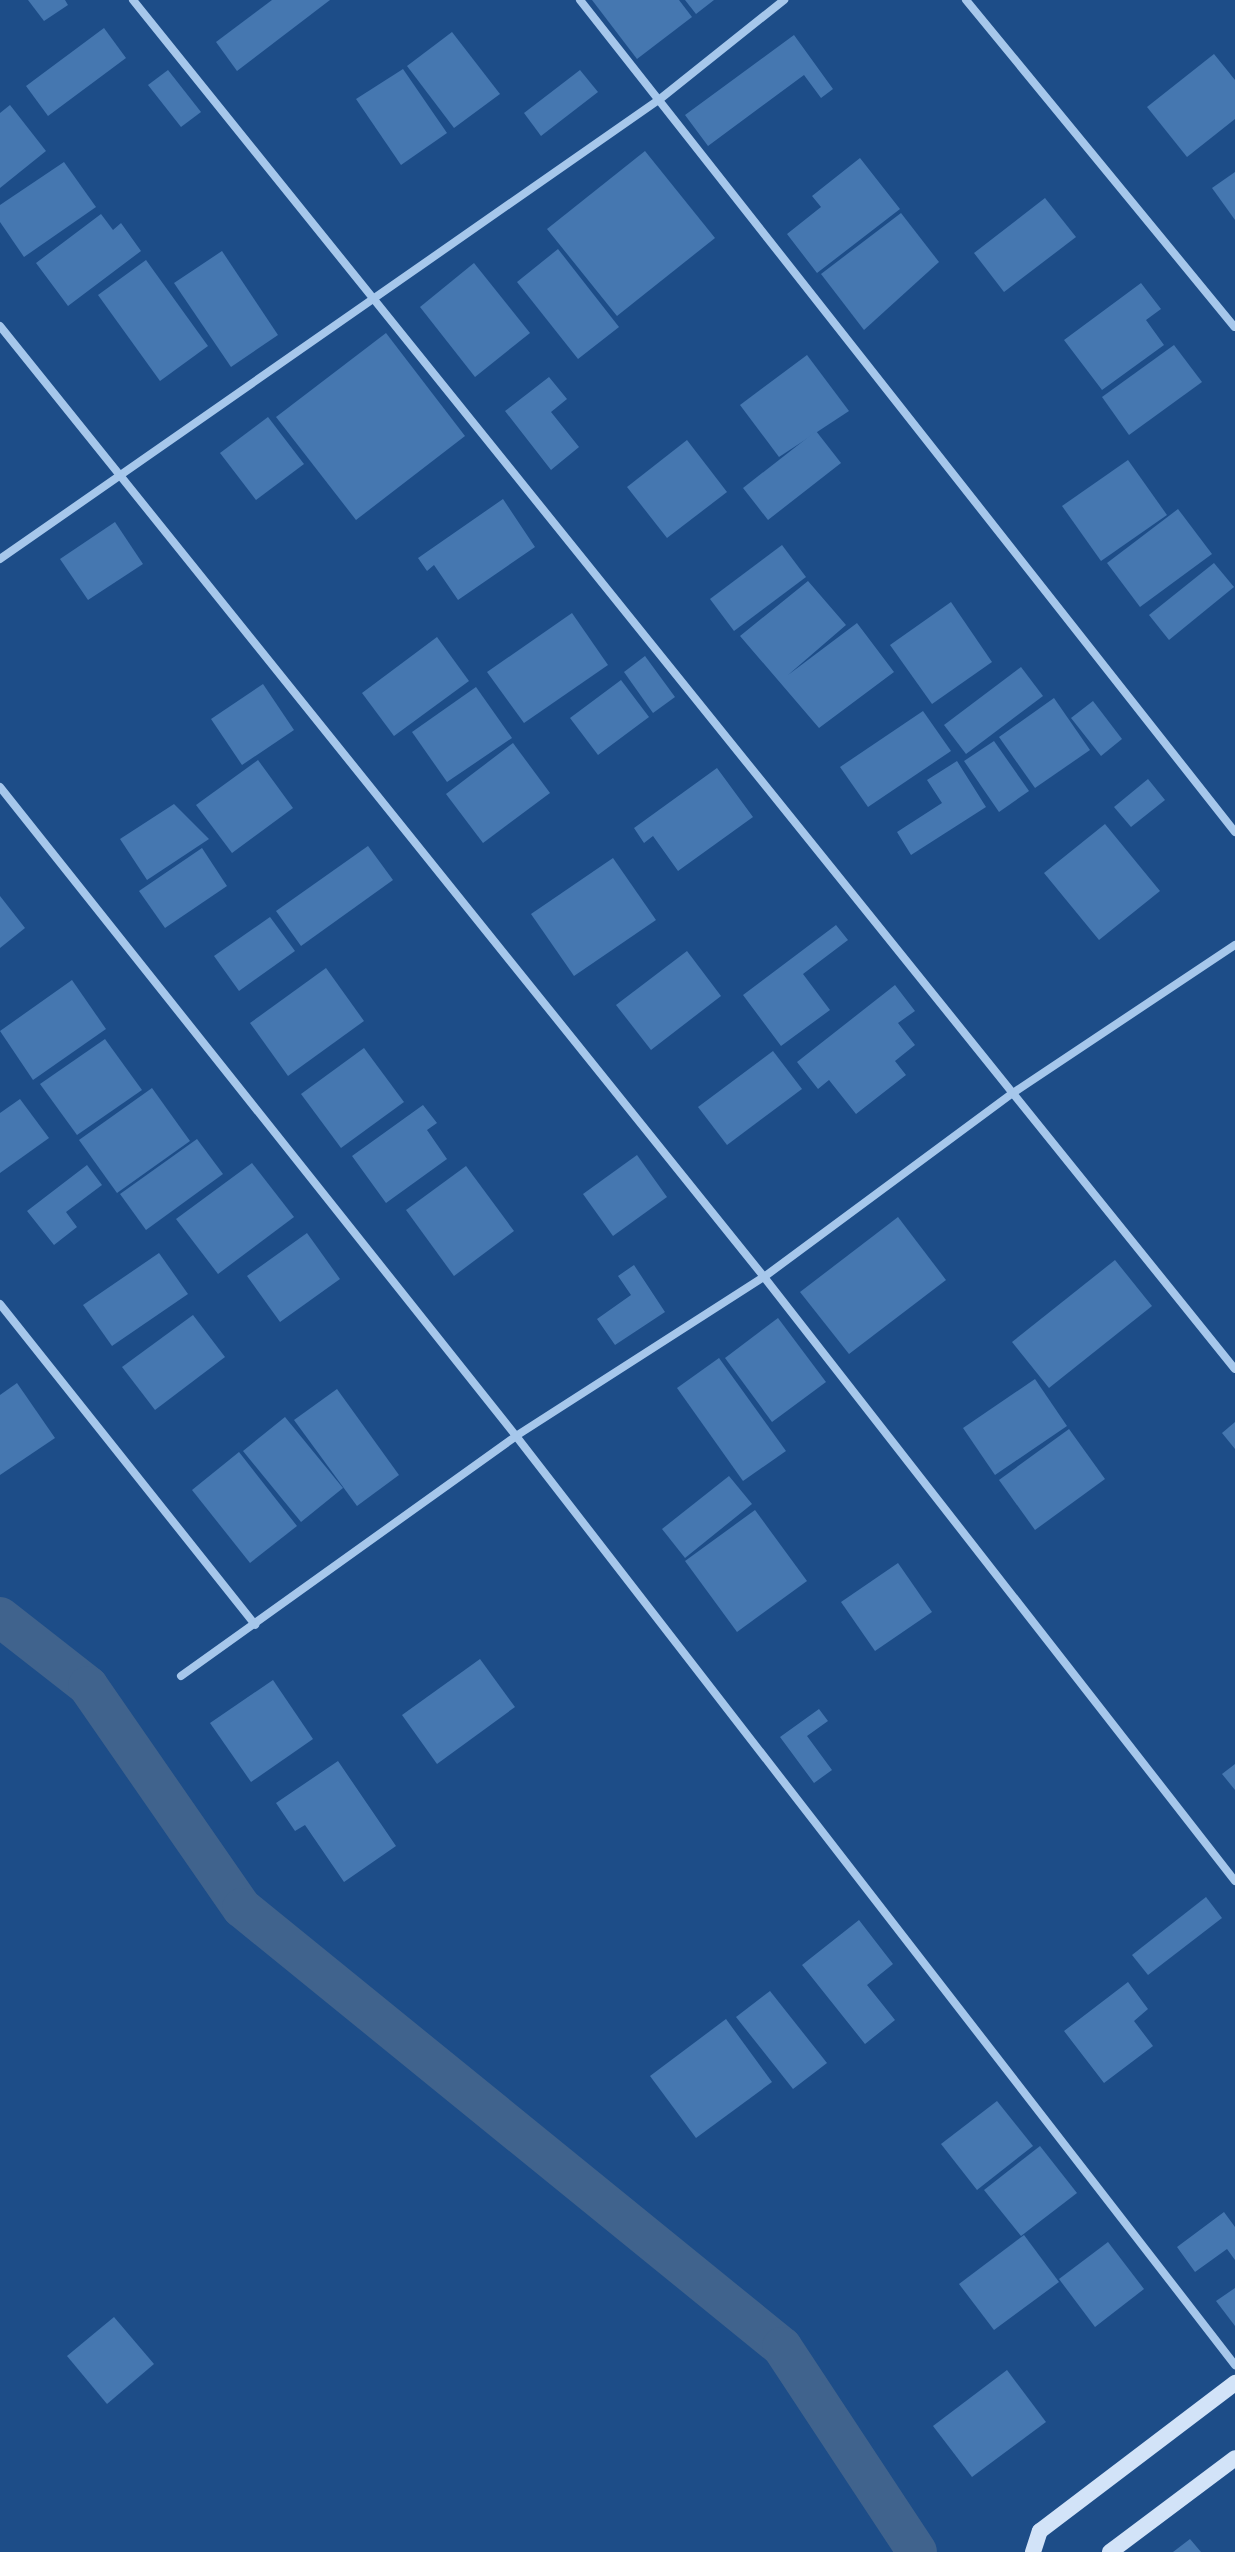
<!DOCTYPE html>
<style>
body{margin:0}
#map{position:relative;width:1235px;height:2552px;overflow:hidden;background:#1d4d88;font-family:"IBM Plex Sans",sans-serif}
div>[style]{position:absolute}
.canal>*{height:40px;margin:-20px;padding:0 20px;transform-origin:20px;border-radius:20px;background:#40638d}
.building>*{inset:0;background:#4577b0}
.street>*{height:8px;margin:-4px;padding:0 4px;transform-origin:4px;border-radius:4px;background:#a6c7eb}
.secondary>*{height:16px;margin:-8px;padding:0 8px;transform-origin:8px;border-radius:8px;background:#d2e3f8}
span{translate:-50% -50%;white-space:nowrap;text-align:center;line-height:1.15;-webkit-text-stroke:6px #1d4d88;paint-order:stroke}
</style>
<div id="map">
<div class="canal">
<div style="left:0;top:1617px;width:112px;rotate:38.1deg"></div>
<div style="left:88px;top:1686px;width:270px;rotate:55.3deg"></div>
<div style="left:242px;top:1908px;width:696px;rotate:39.11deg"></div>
<div style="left:782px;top:2347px;width:245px;rotate:56.6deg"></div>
</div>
<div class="building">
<div style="clip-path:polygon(28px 0,65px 0,68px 5px,44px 21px)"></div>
<div style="clip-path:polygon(272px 0,330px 0,237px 71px,216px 42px)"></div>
<div style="clip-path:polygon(592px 0,679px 0,692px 17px,637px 59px)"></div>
<div style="clip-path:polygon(685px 0,714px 0,696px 14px)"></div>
<div style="clip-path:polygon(104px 28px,126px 58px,48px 116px,26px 86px)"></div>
<div style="clip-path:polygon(452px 32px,500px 94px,454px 128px,407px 66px)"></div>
<div style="clip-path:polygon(794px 35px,833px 89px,821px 98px,804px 75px,708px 146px,685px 115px)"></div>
<div style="clip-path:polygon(1214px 54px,1235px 80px,1235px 119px,1187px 157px,1147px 107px)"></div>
<div style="clip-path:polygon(403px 69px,447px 133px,401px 165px,356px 99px)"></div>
<div style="clip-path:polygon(168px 70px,201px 112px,181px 127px,148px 85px)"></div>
<div style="clip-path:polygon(580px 70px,598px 92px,541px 136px,524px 113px)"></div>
<div style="clip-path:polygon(10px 105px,46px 151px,0 188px,0 113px)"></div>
<div style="clip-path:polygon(645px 151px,715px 238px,617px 316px,547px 229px)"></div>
<div style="clip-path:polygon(860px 158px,900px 209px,817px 273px,787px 234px,821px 207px,812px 196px)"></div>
<div style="clip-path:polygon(64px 162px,96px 207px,24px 257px,0 222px,0 205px)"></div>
<div style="clip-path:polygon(1235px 172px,1235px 220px,1212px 188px)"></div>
<div style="clip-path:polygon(1045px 198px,1076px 237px,1004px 292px,974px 253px)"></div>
<div style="clip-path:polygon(901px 213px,939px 262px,864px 330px,821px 274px)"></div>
<div style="clip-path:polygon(101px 214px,113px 230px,121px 223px,141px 251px,68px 306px,36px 263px)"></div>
<div style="clip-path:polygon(558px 249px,619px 327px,578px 359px,517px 282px)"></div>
<div style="clip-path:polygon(222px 251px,278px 335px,231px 367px,174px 283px)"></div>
<div style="clip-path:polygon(146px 260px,208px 346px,160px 381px,98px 295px)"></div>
<div style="clip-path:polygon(474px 263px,530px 333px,475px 377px,420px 307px)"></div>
<div style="clip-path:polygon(1141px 283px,1161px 309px,1146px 320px,1164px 345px,1102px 390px,1064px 340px)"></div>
<div style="clip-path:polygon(386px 333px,465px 436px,356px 520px,276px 417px)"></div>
<div style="clip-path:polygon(1174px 345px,1202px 382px,1129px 435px,1102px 397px)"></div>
<div style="clip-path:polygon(807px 355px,849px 411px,779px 457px,740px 405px)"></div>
<div style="clip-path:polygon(549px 377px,567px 399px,551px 412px,579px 447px,551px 470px,505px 411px)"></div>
<div style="clip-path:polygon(268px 417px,304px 464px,256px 500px,220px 453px)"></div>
<div style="clip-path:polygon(816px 431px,841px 463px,768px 520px,743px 488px)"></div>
<div style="clip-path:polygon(687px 440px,727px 492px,667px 538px,627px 487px)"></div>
<div style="clip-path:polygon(1128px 460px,1167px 515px,1101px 561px,1062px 506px)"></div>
<div style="clip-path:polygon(503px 499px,535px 547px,458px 600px,434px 565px,427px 571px,418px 558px)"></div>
<div style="clip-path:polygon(1178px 509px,1212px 554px,1140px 607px,1107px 563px)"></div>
<div style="clip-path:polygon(115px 522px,143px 564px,88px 600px,60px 559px)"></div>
<div style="clip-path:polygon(782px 545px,806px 577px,734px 631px,710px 599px)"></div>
<div style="clip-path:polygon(1214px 563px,1234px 587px,1169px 640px,1149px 615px)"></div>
<div style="clip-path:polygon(808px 581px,846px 625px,788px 675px,857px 623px,894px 672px,819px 728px,740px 636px)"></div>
<div style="clip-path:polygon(951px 602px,992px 662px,932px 704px,890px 645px)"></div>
<div style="clip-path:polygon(572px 613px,608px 665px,524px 723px,487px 672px)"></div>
<div style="clip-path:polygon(437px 637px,469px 681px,394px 736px,362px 693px)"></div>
<div style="clip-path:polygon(645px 656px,675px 697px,653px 713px,624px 672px)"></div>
<div style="clip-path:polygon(1021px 667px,1043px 696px,966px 754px,944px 725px)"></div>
<div style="clip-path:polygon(621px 680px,649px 717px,598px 755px,570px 718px)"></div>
<div style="clip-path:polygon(263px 684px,294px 730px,242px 765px,211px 719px)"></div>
<div style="clip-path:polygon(476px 687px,512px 738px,447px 782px,412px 732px)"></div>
<div style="clip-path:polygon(1054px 698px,1090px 750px,1035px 788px,999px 737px)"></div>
<div style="clip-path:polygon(1093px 701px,1122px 739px,1101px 756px,1071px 718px)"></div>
<div style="clip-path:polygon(923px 711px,951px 751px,868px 807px,840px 767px)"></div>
<div style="clip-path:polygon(994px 741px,1029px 791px,999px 812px,964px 761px)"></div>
<div style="clip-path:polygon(513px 743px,550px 793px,483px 843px,446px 794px)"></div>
<div style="clip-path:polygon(258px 760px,293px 808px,232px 853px,196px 805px)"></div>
<div style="clip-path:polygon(957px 761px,986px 807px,911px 855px,897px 832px,942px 803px,927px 780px)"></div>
<div style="clip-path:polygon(717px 768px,753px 817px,678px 871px,653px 836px,644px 843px,634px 828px)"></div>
<div style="clip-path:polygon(1148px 779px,1165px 800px,1131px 827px,1114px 807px)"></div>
<div style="clip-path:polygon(174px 804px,209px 839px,147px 880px,120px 839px)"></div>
<div style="clip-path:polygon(1105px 824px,1160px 891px,1099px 940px,1044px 873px)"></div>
<div style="clip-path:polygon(368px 846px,393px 880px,301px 946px,276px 911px)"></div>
<div style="clip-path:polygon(202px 848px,227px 886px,165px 928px,139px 891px)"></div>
<div style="clip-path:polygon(613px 858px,656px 920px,574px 976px,531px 914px)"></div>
<div style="clip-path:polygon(0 896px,25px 928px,0 948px)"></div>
<div style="clip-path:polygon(270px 917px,295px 951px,239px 991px,214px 956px)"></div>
<div style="clip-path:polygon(836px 925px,848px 940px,803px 974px,830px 1010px,781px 1046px,743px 995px)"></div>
<div style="clip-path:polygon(687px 951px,721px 996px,651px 1050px,616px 1005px)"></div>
<div style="clip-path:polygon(326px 968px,364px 1021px,288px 1076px,250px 1023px)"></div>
<div style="clip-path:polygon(72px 980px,106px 1029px,33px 1080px,0 1031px)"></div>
<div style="clip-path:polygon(895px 985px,915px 1011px,898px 1023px,915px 1045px,895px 1061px,906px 1075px,856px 1114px,829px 1080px,818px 1089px,797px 1062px)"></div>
<div style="clip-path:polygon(105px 1039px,142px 1090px,77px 1135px,40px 1084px)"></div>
<div style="clip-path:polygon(364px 1048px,404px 1102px,341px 1148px,301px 1094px)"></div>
<div style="clip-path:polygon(773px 1051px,802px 1089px,727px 1145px,698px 1107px)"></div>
<div style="clip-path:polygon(152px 1088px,190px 1141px,117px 1193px,79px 1140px)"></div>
<div style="clip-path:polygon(20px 1099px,49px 1138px,0 1173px,0 1113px)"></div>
<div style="clip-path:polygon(423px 1105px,437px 1123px,427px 1130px,447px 1159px,386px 1203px,352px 1156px)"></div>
<div style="clip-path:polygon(197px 1139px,223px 1174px,146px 1230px,120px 1194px)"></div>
<div style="clip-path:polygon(637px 1155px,667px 1197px,613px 1236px,583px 1194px)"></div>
<div style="clip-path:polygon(252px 1163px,294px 1217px,218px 1274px,176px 1219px)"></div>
<div style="clip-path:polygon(87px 1165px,102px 1185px,66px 1212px,77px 1227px,54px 1245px,27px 1211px)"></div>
<div style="clip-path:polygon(466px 1166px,514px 1231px,454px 1276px,406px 1210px)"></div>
<div style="clip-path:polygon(898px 1217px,946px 1280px,849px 1354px,800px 1292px)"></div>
<div style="clip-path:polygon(307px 1233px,340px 1279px,280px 1322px,247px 1276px)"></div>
<div style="clip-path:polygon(159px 1253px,188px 1294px,112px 1346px,83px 1305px)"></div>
<div style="clip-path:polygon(1115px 1260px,1152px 1306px,1049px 1388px,1012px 1342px)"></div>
<div style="clip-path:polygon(634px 1265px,665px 1312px,615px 1345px,597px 1319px,631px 1295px,618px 1276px)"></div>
<div style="clip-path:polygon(193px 1315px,225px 1357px,155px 1410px,122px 1367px)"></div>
<div style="clip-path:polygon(778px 1318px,826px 1382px,772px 1422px,725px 1358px)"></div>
<div style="clip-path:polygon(719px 1358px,786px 1451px,743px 1481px,677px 1388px)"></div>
<div style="clip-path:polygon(1035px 1379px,1067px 1426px,995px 1475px,963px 1428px)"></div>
<div style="clip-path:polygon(17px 1383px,55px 1438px,0 1475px,0 1395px)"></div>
<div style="clip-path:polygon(337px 1389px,399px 1475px,357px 1506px,294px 1420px)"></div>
<div style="clip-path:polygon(285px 1417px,343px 1488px,301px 1522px,243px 1451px)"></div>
<div style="clip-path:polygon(1235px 1422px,1235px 1449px,1222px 1433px)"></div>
<div style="clip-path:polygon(1069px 1429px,1105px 1479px,1035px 1530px,999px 1480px)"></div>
<div style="clip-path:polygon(239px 1452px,297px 1526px,250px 1563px,192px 1490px)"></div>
<div style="clip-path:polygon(729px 1476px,752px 1504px,685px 1558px,662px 1529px)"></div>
<div style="clip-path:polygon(755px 1510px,807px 1581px,737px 1632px,685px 1561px)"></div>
<div style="clip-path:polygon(898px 1563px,932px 1612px,875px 1651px,841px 1602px)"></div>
<div style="clip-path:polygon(480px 1659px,515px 1707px,437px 1764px,402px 1715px)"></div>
<div style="clip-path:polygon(273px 1680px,313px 1739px,251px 1782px,210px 1723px)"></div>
<div style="clip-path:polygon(819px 1709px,828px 1721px,807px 1736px,832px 1770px,814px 1783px,780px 1737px)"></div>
<div style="clip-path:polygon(338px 1761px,396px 1846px,344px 1882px,305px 1825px,295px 1831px,276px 1803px)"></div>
<div style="clip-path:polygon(1235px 1764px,1235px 1790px,1222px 1774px)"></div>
<div style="clip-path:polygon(1206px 1897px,1222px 1918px,1148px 1975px,1132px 1955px)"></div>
<div style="clip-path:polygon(859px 1920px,893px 1964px,867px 1985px,895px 2020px,865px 2044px,802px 1965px)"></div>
<div style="clip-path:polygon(1128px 1982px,1148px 2009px,1134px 2021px,1153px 2046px,1104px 2083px,1064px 2031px)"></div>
<div style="clip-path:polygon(770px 1991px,827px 2063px,793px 2089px,736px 2017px)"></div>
<div style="clip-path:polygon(726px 2019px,772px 2082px,696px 2138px,650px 2076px)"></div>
<div style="clip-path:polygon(997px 2101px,1033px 2146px,977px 2190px,941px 2144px)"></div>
<div style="clip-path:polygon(1040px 2146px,1077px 2193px,1021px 2236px,984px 2190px)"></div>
<div style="clip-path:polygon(1224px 2212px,1235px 2227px,1235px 2260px,1227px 2249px,1195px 2272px,1177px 2247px)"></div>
<div style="clip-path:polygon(1024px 2235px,1059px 2282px,994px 2330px,959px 2284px)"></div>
<div style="clip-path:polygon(1108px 2242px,1144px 2289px,1095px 2327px,1059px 2279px)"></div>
<div style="clip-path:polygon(1235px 2288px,1235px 2326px,1216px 2301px)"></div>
<div style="clip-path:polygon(114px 2317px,154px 2364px,107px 2404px,67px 2356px)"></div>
<div style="clip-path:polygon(1007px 2370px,1046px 2422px,972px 2477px,933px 2426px)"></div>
<div style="clip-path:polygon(1190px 2539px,1201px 2552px,1173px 2552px)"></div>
</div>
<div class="street">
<div style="left:133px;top:0;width:1757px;rotate:51.17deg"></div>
<div style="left:580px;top:0;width:1059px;rotate:51.79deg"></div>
<div style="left:966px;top:0;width:423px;rotate:50.6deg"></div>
<div style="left:0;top:326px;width:1220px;rotate:51.22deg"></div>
<div style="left:764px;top:1277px;width:766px;rotate:52.05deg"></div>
<div style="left:0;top:559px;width:804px;rotate:-34.88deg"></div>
<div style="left:660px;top:99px;width:159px;rotate:-38.6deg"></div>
<div style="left:0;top:787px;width:829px;rotate:51.51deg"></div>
<div style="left:516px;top:1436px;width:1175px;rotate:52.26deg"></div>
<div style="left:0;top:1304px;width:410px;rotate:51.5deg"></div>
<div style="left:181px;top:1676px;width:412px;rotate:-35.6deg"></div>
<div style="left:516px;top:1436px;width:295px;rotate:-32.7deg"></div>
<div style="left:764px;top:1277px;width:310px;rotate:-36.5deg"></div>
<div style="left:1013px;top:1093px;width:267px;rotate:-33.7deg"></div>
</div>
<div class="secondary">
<div style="left:1033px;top:2552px;width:22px;rotate:-72deg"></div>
<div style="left:1040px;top:2531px;width:245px;rotate:-37.2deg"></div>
<div style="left:1110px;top:2552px;width:156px;rotate:-36.9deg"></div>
</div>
</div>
